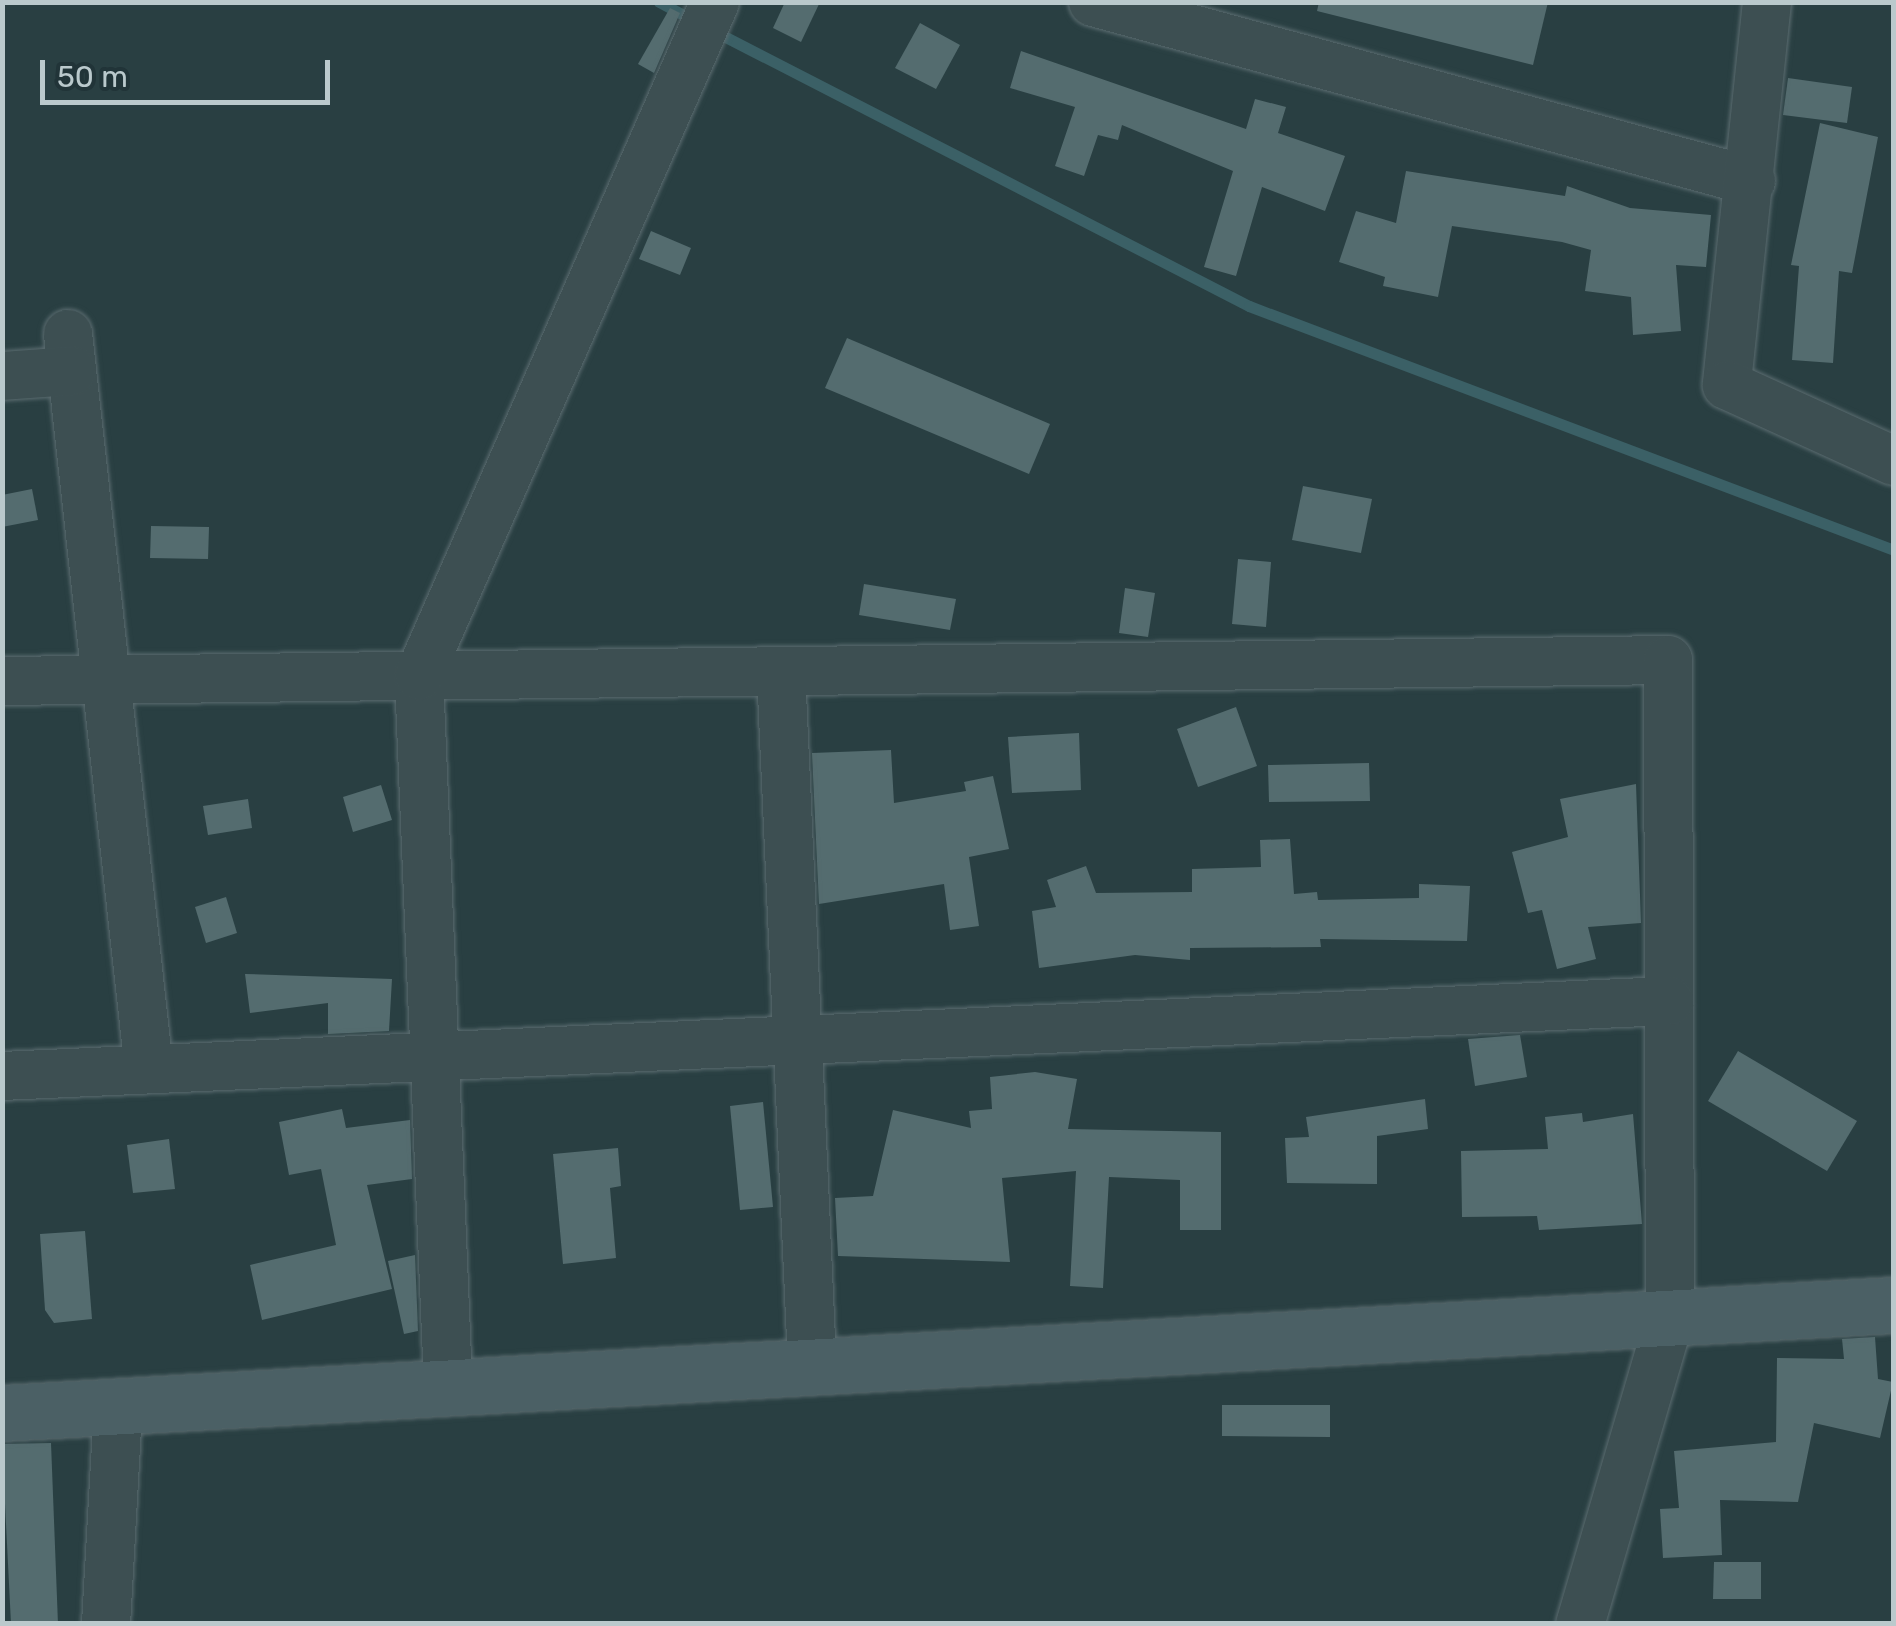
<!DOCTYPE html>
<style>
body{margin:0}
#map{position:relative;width:1896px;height:1626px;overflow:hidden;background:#293f42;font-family:Rubik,sans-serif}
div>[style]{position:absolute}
.stream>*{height:11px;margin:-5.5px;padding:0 5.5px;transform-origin:5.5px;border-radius:5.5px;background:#3b6066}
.building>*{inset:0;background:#546c6f}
.roads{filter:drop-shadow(0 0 2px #5b6c70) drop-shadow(0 0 2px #5b6c70)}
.street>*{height:48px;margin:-24px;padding:0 24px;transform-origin:24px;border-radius:24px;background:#3d4f52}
.secondary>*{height:55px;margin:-27.5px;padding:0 27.5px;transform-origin:27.5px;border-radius:27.5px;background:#4b6065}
span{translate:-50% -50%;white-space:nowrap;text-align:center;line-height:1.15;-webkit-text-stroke:8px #213438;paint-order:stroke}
.frame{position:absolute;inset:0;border:5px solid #bac9cc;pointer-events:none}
.scale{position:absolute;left:40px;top:60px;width:290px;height:45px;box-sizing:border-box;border:5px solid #bac9cc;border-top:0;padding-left:12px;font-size:30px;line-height:35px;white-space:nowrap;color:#bac9cc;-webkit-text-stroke:8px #213438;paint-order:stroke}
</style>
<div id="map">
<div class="stream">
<div style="left:659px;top:2px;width:41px;rotate:27.8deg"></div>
<div style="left:712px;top:30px;width:604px;rotate:27.2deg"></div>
<div style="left:1249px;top:306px;width:690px;rotate:20.72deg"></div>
</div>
<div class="building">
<div style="clip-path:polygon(785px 2px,820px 2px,801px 42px,773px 28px)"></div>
<div style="clip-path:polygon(1319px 2px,1548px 2px,1533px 65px,1317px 11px)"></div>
<div style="clip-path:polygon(670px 8px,680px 13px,654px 73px,638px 64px)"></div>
<div style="clip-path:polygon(920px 23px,960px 45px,936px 89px,895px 68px)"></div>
<div style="clip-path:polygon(1021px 51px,1246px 129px,1255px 99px,1286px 107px,1278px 133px,1345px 156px,1325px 211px,1262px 187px,1236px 276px,1204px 267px,1233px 171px,1122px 125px,1118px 140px,1098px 135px,1084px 176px,1055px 166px,1075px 107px,1010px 88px)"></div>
<div style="clip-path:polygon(1788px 78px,1852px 87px,1847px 123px,1783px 115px)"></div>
<div style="clip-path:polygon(1820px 123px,1878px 137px,1852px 273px,1839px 271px,1833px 363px,1792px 360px,1799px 266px,1791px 265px)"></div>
<div style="clip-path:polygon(1406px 171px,1565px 196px,1567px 186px,1630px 208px,1711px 215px,1706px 267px,1676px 265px,1681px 331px,1633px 335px,1631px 297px,1585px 291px,1591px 250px,1562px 242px,1452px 226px,1438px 297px,1383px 286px,1385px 277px,1339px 262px,1356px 211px,1396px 223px)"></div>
<div style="clip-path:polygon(651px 231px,691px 248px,680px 275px,639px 259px)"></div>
<div style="clip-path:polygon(847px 338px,1050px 424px,1029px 474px,825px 388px)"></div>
<div style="clip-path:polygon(1303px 486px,1372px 499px,1361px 553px,1292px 540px)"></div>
<div style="clip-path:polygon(32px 489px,38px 520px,2px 527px,2px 495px)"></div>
<div style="clip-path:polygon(151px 526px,209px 527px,208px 559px,150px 558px)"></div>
<div style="clip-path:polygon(1238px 559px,1271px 562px,1266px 627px,1232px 624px)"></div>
<div style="clip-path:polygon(864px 584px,956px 599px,950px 630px,859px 615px)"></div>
<div style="clip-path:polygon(1125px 588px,1155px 593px,1148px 637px,1119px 633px)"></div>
<div style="clip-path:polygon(1236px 707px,1257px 766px,1198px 787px,1177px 729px)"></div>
<div style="clip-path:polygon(1079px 733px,1081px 790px,1012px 793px,1008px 737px)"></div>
<div style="clip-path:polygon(891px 750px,894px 803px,966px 791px,964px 782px,993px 776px,1009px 849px,969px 857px,979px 926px,950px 930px,944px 884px,819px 904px,812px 753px)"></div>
<div style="clip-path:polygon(1369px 763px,1370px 801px,1269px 802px,1268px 765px)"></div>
<div style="clip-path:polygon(1636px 784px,1641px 923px,1588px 927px,1596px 959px,1557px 969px,1542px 910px,1528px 913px,1512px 852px,1568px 837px,1560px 799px)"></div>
<div style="clip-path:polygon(381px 785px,392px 820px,353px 832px,343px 797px)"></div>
<div style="clip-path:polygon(248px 799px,252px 828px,208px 835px,203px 806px)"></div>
<div style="clip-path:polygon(1290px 839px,1294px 894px,1317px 892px,1318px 900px,1419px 898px,1419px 884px,1470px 886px,1467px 941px,1320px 939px,1321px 947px,1190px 948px,1190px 960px,1135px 955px,1039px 968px,1032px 911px,1056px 907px,1047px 880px,1086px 866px,1096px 893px,1192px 892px,1192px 869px,1261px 867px,1260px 840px)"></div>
<div style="clip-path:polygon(226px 897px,237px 933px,206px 943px,195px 907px)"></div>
<div style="clip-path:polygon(245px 974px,392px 979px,389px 1031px,328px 1034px,328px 1003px,250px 1013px)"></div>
<div style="clip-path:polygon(1520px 1035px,1527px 1077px,1475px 1086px,1468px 1039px)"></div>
<div style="clip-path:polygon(1738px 1051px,1857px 1121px,1827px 1171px,1708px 1101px)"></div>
<div style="clip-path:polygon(1035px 1072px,1077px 1079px,1068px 1129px,1221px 1132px,1221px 1230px,1180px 1230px,1180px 1180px,1109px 1177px,1103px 1288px,1070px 1286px,1076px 1171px,1002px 1178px,1010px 1262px,838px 1256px,835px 1198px,873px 1196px,893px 1110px,971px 1128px,969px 1111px,992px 1109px,990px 1077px)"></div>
<div style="clip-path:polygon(1425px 1099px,1428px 1129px,1377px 1136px,1377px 1184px,1287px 1183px,1285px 1138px,1309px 1137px,1306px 1117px)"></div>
<div style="clip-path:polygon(763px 1102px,773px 1207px,740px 1210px,730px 1106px)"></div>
<div style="clip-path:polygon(342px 1109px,346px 1128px,410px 1120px,412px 1179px,367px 1185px,392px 1289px,262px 1320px,250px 1265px,336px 1245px,321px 1169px,289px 1175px,279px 1122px)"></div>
<div style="clip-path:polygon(1582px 1113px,1583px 1122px,1633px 1114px,1642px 1224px,1539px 1230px,1537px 1216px,1462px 1217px,1461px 1151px,1548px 1149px,1545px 1117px)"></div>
<div style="clip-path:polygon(169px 1139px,175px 1189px,133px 1193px,127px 1145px)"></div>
<div style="clip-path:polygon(618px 1148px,621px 1186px,610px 1188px,616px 1258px,563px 1264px,553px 1154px)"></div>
<div style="clip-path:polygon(85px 1231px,92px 1319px,54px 1323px,45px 1310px,40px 1234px)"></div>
<div style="clip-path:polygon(415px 1255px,418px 1331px,404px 1334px,388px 1261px)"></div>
<div style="clip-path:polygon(1875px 1337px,1878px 1379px,1893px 1382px,1880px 1438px,1814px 1423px,1798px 1502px,1720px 1500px,1722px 1555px,1663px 1558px,1660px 1509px,1679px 1508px,1674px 1451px,1776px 1442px,1777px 1358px,1844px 1359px,1842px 1339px)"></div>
<div style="clip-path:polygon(1222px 1405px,1330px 1405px,1330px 1437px,1222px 1436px)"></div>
<div style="clip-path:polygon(51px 1443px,58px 1624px,11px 1624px,2px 1444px)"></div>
<div style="clip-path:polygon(1714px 1562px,1761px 1562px,1761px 1599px,1713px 1599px)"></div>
</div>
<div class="roads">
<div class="street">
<div style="left:1093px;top:2px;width:682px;rotate:15.22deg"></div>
<div style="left:1767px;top:2px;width:385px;rotate:96deg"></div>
<div style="left:1727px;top:385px;width:183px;rotate:24.5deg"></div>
<div style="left:68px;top:334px;width:739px;rotate:83.71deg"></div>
<div style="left:2px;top:376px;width:70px;rotate:-4.1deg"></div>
<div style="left:781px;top:671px;width:693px;rotate:87.43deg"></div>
<div style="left:2px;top:681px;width:1666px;rotate:-0.72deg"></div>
<div style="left:1668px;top:660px;width:657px;rotate:89.83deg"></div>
<div style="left:1670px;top:1317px;width:320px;rotate:106.3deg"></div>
<div style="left:2px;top:1076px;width:1669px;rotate:-2.58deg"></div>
<div style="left:448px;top:1383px;width:708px;rotate:-92.35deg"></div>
<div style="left:419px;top:676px;width:736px;rotate:-66.29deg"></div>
<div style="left:106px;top:1624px;width:215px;rotate:-86.8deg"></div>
</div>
<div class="secondary">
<div style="left:2px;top:1413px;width:1895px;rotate:-3.27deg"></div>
</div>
</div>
<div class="frame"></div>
<div class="scale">50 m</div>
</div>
